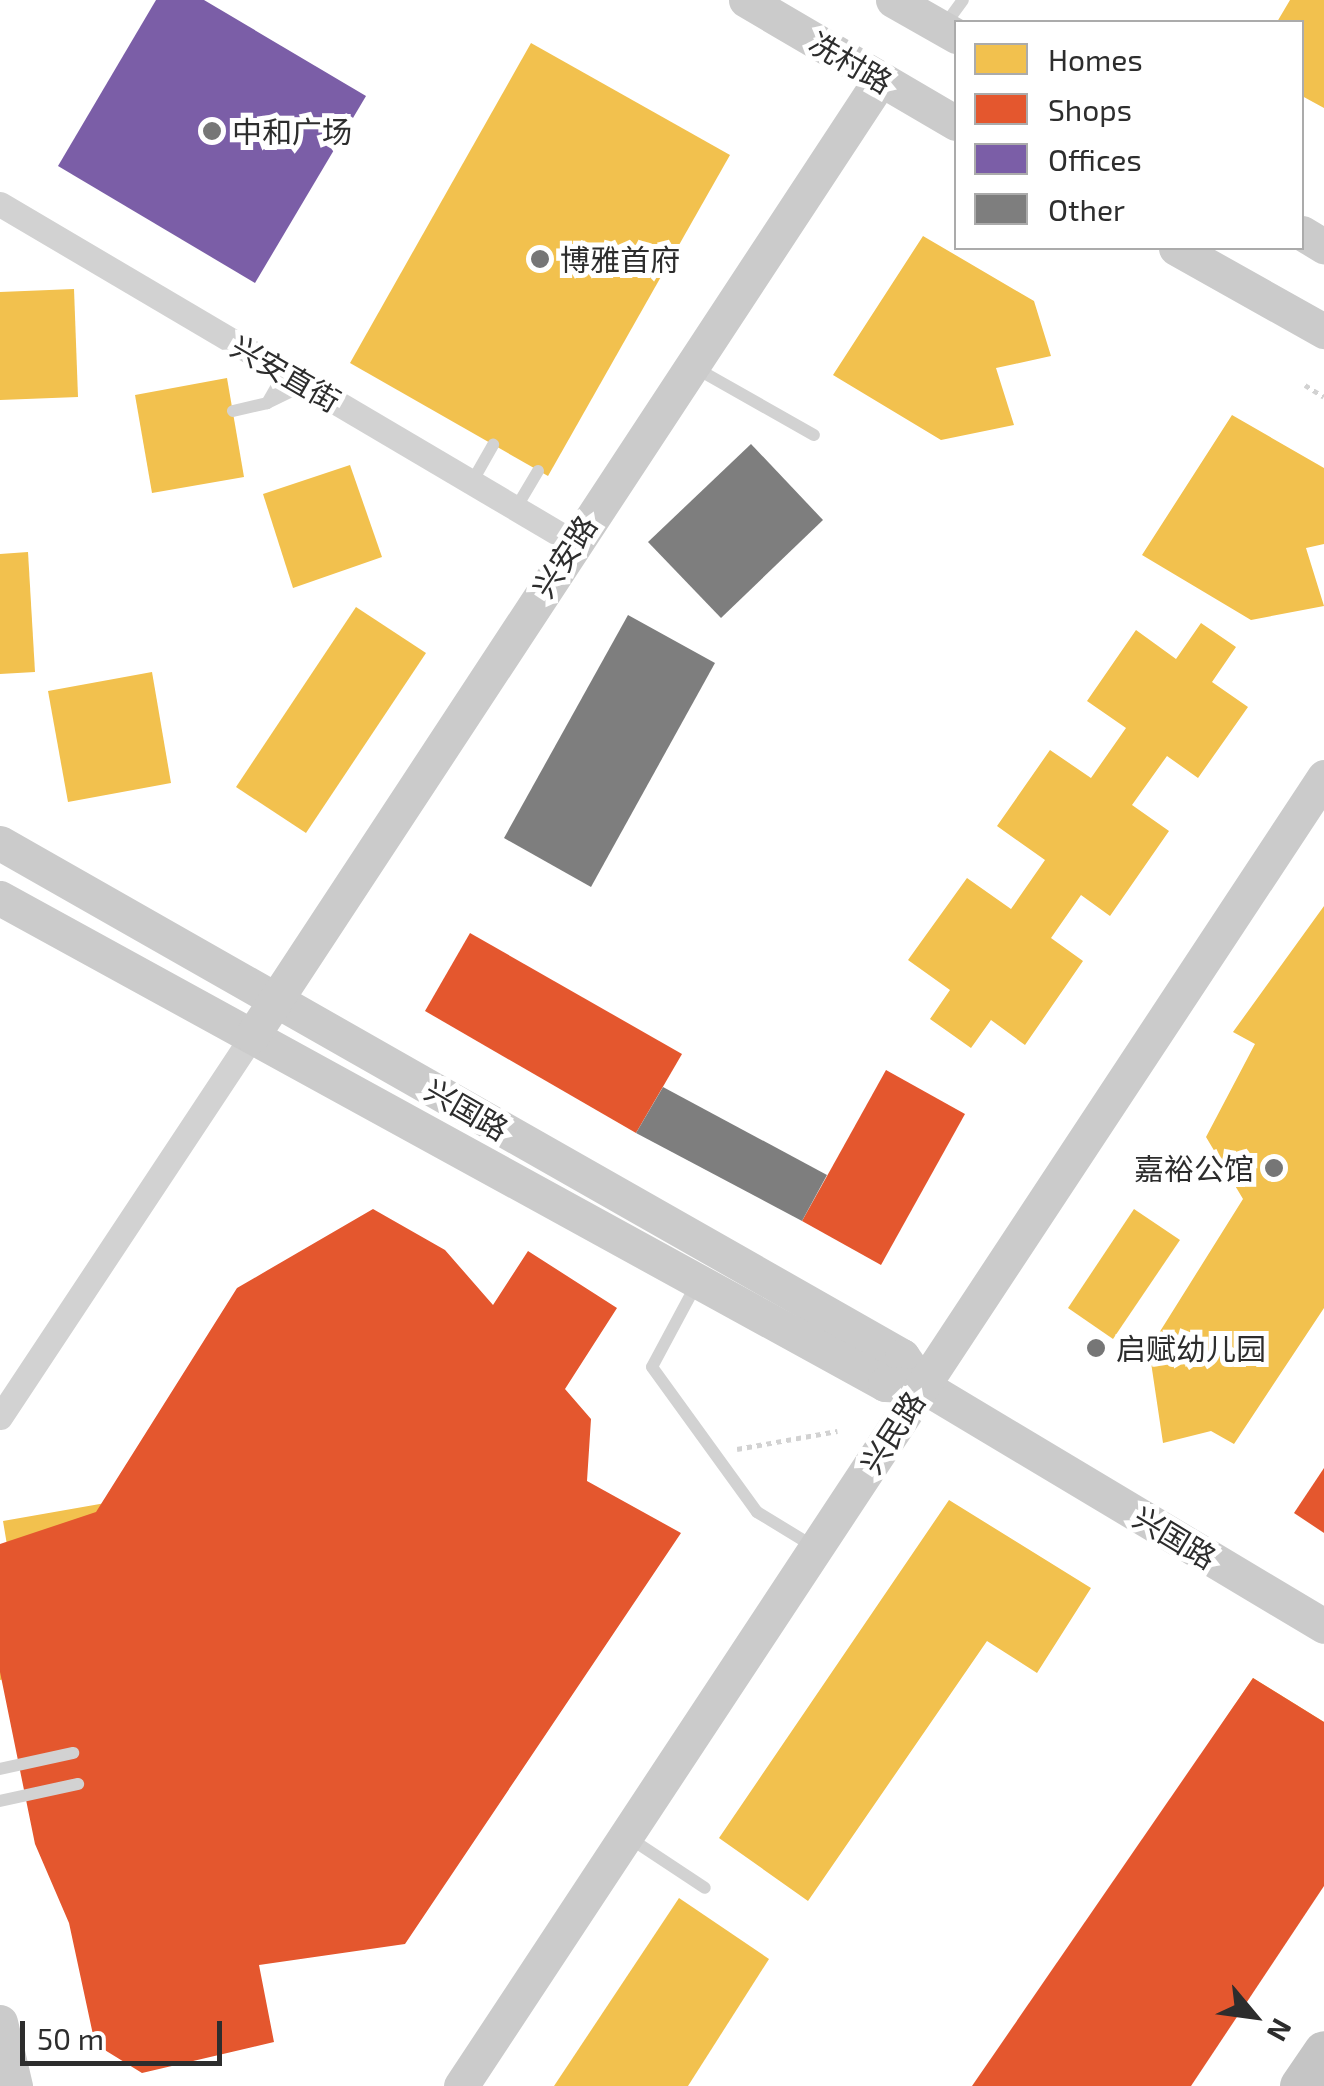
<!DOCTYPE html>
<meta charset="utf-8">
<style>
body{margin:0}
#map{position:relative;width:1324px;height:2086px;overflow:hidden;background:#fff;font-family:"Exo 2","Noto Sans SC",sans-serif}
div>[style]{position:absolute}
.homes>*{inset:0;background:#f2c14e}
.shops>*{inset:0;background:#e4572e}
.offices>*{inset:0;background:#7b5ea7}
.building>*{inset:0;background:#7e7e7e}
.path>*{height:5px;margin-top:-2.5px;transform-origin:0;background:repeating-linear-gradient(90deg,#d2d2d2 0 5px,transparent 0 10px)}
.lane>*{height:12px;margin:-6px;padding:0 6px;transform-origin:6px;border-radius:6px;background:#d2d2d2}
.street>*{height:25px;margin:-12.5px;padding:0 12.5px;transform-origin:12.5px;border-radius:12.5px;background:#d2d2d2}
.secondary>*{height:35px;margin:-17.5px;padding:0 17.5px;transform-origin:17.5px;border-radius:17.5px;background:#cbcbcb}
.primary>*{height:40px;margin:-20px;padding:0 20px;transform-origin:20px;border-radius:20px;background:#c5c5c5}
.dots>*{width:28px;height:28px;translate:-50% -50%;box-sizing:border-box;border:5px solid #fff;border-radius:50%}
span{translate:-50% -50%;white-space:nowrap;text-align:center;line-height:1.15;-webkit-text-stroke:10px #fff;paint-order:stroke}
.street-label{font-size:30px;color:#2d2d2d}
.poi-label{font-size:30px;color:#2d2d2d}
.left{translate:0 -50%;text-align:left}
.right{translate:-100% -50%;text-align:right}
.legend{position:absolute;left:954px;top:20px;width:350px;height:230px;box-sizing:border-box;background:#fff;border:2px solid #ababab;margin:0;padding:12px 18px;list-style:none;font-size:30px;color:#2d2d2d}
.legend li{display:flex;align-items:center;gap:20px;height:50px}
.legend b{width:50px;border:2px solid #ababab}
.north{position:absolute;left:1204px;top:1966px;width:100px;height:100px;-webkit-text-stroke:8px #fff;paint-order:stroke;rotate:119deg;font-size:28px;font-weight:700;line-height:40px;text-align:center;color:#2d2d2d}
.north::after{content:'';display:block;margin:auto;width:35px;height:45px;background:#2d2d2d;clip-path:polygon(50% 0,100% 100%,50% 72%,0 100%)}
.scale{position:absolute;left:20px;top:2021px;width:202px;height:45px;box-sizing:border-box;border:5px solid #2d2d2d;border-top:0;padding-left:12px;font-size:30px;line-height:35px;white-space:nowrap;color:#2d2d2d;-webkit-text-stroke:8px #fff;paint-order:stroke}
</style>
<div id="map">
<div class="homes">
<div style="clip-path:polygon(1290px 0,1324px 0,1324px 108px,1302px 96px,1302px 22px,1277px 22px)"></div>
<div style="clip-path:polygon(531px 43px,730px 155px,548px 476px,350px 363px)"></div>
<div style="clip-path:polygon(923px 236px,1034px 301px,1051px 356px,996px 368px,1014px 425px,941px 440px,833px 375px)"></div>
<div style="clip-path:polygon(74px 289px,78px 397px,0 400px,0 292px)"></div>
<div style="clip-path:polygon(227px 378px,244px 477px,152px 493px,135px 395px)"></div>
<div style="clip-path:polygon(1232px 415px,1324px 468px,1324px 544px,1306px 548px,1324px 606px,1251px 620px,1142px 555px)"></div>
<div style="clip-path:polygon(350px 465px,382px 557px,293px 588px,263px 494px)"></div>
<div style="clip-path:polygon(28px 552px,35px 672px,0 674px,0 554px)"></div>
<div style="clip-path:polygon(356px 607px,426px 653px,306px 833px,236px 787px)"></div>
<div style="clip-path:polygon(1201px 623px,1236px 647px,1212px 682px,1248px 707px,1198px 778px,1167px 756px,1132px 805px,1169px 831px,1110px 916px,1081px 895px,1051px 938px,1083px 961px,1025px 1045px,991px 1020px,971px 1048px,930px 1019px,950px 990px,908px 960px,967px 878px,1011px 909px,1045px 860px,997px 826px,1050px 750px,1091px 778px,1126px 728px,1087px 701px,1136px 630px,1176px 659px)"></div>
<div style="clip-path:polygon(152px 672px,171px 783px,68px 802px,48px 691px)"></div>
<div style="clip-path:polygon(1324px 906px,1324px 1308px,1234px 1444px,1211px 1431px,1163px 1443px,1149px 1349px,1243px 1199px,1206px 1137px,1255px 1044px,1233px 1032px)"></div>
<div style="clip-path:polygon(1134px 1209px,1180px 1240px,1113px 1339px,1068px 1308px)"></div>
<div style="clip-path:polygon(191px 1488px,208px 1587px,87px 1609px,96px 1663px,0 1680px,0 1558px,9px 1557px,3px 1521px)"></div>
<div style="clip-path:polygon(949px 1500px,1091px 1588px,1037px 1673px,987px 1641px,808px 1901px,719px 1838px)"></div>
<div style="clip-path:polygon(1253px 1678px,1324px 1722px,1324px 1793px,1119px 2086px,1024px 2086px,992px 2064px)"></div>
<div style="clip-path:polygon(679px 1898px,769px 1959px,688px 2086px,554px 2086px)"></div>
</div>
<div class="shops">
<div style="clip-path:polygon(470px 933px,682px 1054px,636px 1133px,425px 1011px)"></div>
<div style="clip-path:polygon(886px 1070px,965px 1114px,881px 1265px,802px 1221px)"></div>
<div style="clip-path:polygon(373px 1209px,445px 1250px,493px 1305px,528px 1251px,617px 1308px,565px 1389px,591px 1419px,587px 1481px,681px 1533px,405px 1944px,259px 1965px,274px 2042px,142px 2073px,95px 2044px,69px 1923px,35px 1844px,0 1672px,0 1544px,96px 1512px,237px 1288px)"></div>
<div style="clip-path:polygon(1324px 1468px,1324px 1533px,1294px 1513px)"></div>
<div style="clip-path:polygon(1253px 1678px,1324px 1722px,1324px 1886px,1191px 2086px,972px 2086px)"></div>
</div>
<div class="offices">
<div style="clip-path:polygon(156px 0,204px 0,366px 96px,255px 283px,58px 166px)"></div>
</div>
<div class="building">
<div style="clip-path:polygon(751px 444px,823px 520px,721px 618px,648px 542px)"></div>
<div style="clip-path:polygon(628px 615px,715px 663px,591px 887px,504px 838px)"></div>
<div style="clip-path:polygon(663px 1087px,827px 1175px,802px 1221px,636px 1133px)"></div>
</div>
<div class="path">
<div style="left:1305px;top:385px;width:22px;rotate:32deg"></div>
<div style="left:737px;top:1449px;width:102px;rotate:-10.2deg"></div>
</div>
<div class="lane">
<div style="left:944px;top:26px;width:32px;rotate:-54deg"></div>
<div style="left:692px;top:366px;width:140px;rotate:29.5deg"></div>
<div style="left:285px;top:372px;width:36px;rotate:120deg"></div>
<div style="left:267px;top:403px;width:41px;rotate:-25.9deg"></div>
<div style="left:233px;top:411px;width:35px;rotate:-13deg"></div>
<div style="left:472px;top:482px;width:43px;rotate:-60.4deg"></div>
<div style="left:516px;top:508px;width:43px;rotate:-59.3deg"></div>
<div style="left:697px;top:1283px;width:95px;rotate:118.2deg"></div>
<div style="left:652px;top:1367px;width:179px;rotate:54.1deg"></div>
<div style="left:757px;top:1512px;width:66px;rotate:31.3deg"></div>
<div style="left:0;top:1769px;width:75px;rotate:-12.4deg"></div>
<div style="left:0;top:1801px;width:80px;rotate:-12.3deg"></div>
<div style="left:628px;top:1837px;width:92px;rotate:33.5deg"></div>
</div>
<div class="street">
<div style="left:0;top:204px;width:665px;rotate:30.54deg"></div>
<div style="left:0;top:1417px;width:457px;rotate:-56.5deg"></div>
</div>
<div class="secondary">
<div style="left:746px;top:0;width:243px;rotate:30.4deg"></div>
<div style="left:893px;top:0;width:73px;rotate:29.7deg"></div>
<div style="left:1302px;top:233px;width:26px;rotate:31deg"></div>
<div style="left:1176px;top:248px;width:170px;rotate:29.3deg"></div>
<div style="left:0;top:843px;width:1038px;rotate:29.63deg"></div>
<div style="left:902px;top:1356px;width:37px;rotate:55deg"></div>
<div style="left:923px;top:1386px;width:467px;rotate:30.9deg"></div>
<div style="left:0;top:898px;width:1010px;rotate:28.77deg"></div>
<div style="left:885px;top:1384px;width:38px;rotate:3deg"></div>
<div style="left:252px;top:1036px;width:1144px;rotate:-56.7deg"></div>
<div style="left:0;top:2022px;width:66px;rotate:76.8deg"></div>
<div style="left:461px;top:2086px;width:1568px;rotate:-56.6deg"></div>
</div>
<div class="primary">
<div style="left:1300px;top:2086px;width:42px;rotate:-55.6deg"></div>
</div>
<div class="dots">
<div style="left:212px;top:131px;background:#767676"></div>
<div style="left:540px;top:259px;background:#767676"></div>
<div style="left:1274px;top:1168px;background:#767676"></div>
<div style="left:1096px;top:1348px;background:#767676"></div>
</div>
<div class="street-label">
<span style="left:851px;top:62px;rotate:30deg">冼村路</span>
<span style="left:286px;top:373px;rotate:30deg">兴安直街</span>
<span style="left:564px;top:556px;rotate:-57deg">兴安路</span>
<span style="left:467px;top:1109px;rotate:30deg">兴国路</span>
<span style="left:892px;top:1432px;rotate:-57deg">兴民路</span>
<span style="left:1175px;top:1537px;rotate:31deg">兴国路</span>
</div>
<div class="poi-label">
<span class="left" style="left:232px;top:131px">中和广场</span>
<span class="left" style="left:560px;top:259px">博雅首府</span>
<span class="right" style="left:1254px;top:1168px">嘉裕公馆</span>
<span class="left" style="left:1116px;top:1348px">启赋幼儿园</span>
</div>
<ul class="legend">
<li><b style="height:28px;background:#f2c14e"></b>Homes</li>
<li><b style="height:28px;background:#e4572e"></b>Shops</li>
<li><b style="height:28px;background:#7b5ea7"></b>Offices</li>
<li><b style="height:28px;background:#7e7e7e"></b>Other</li>
</ul>
<div class="north">N</div>
<div class="scale">50 m</div>
</div>
